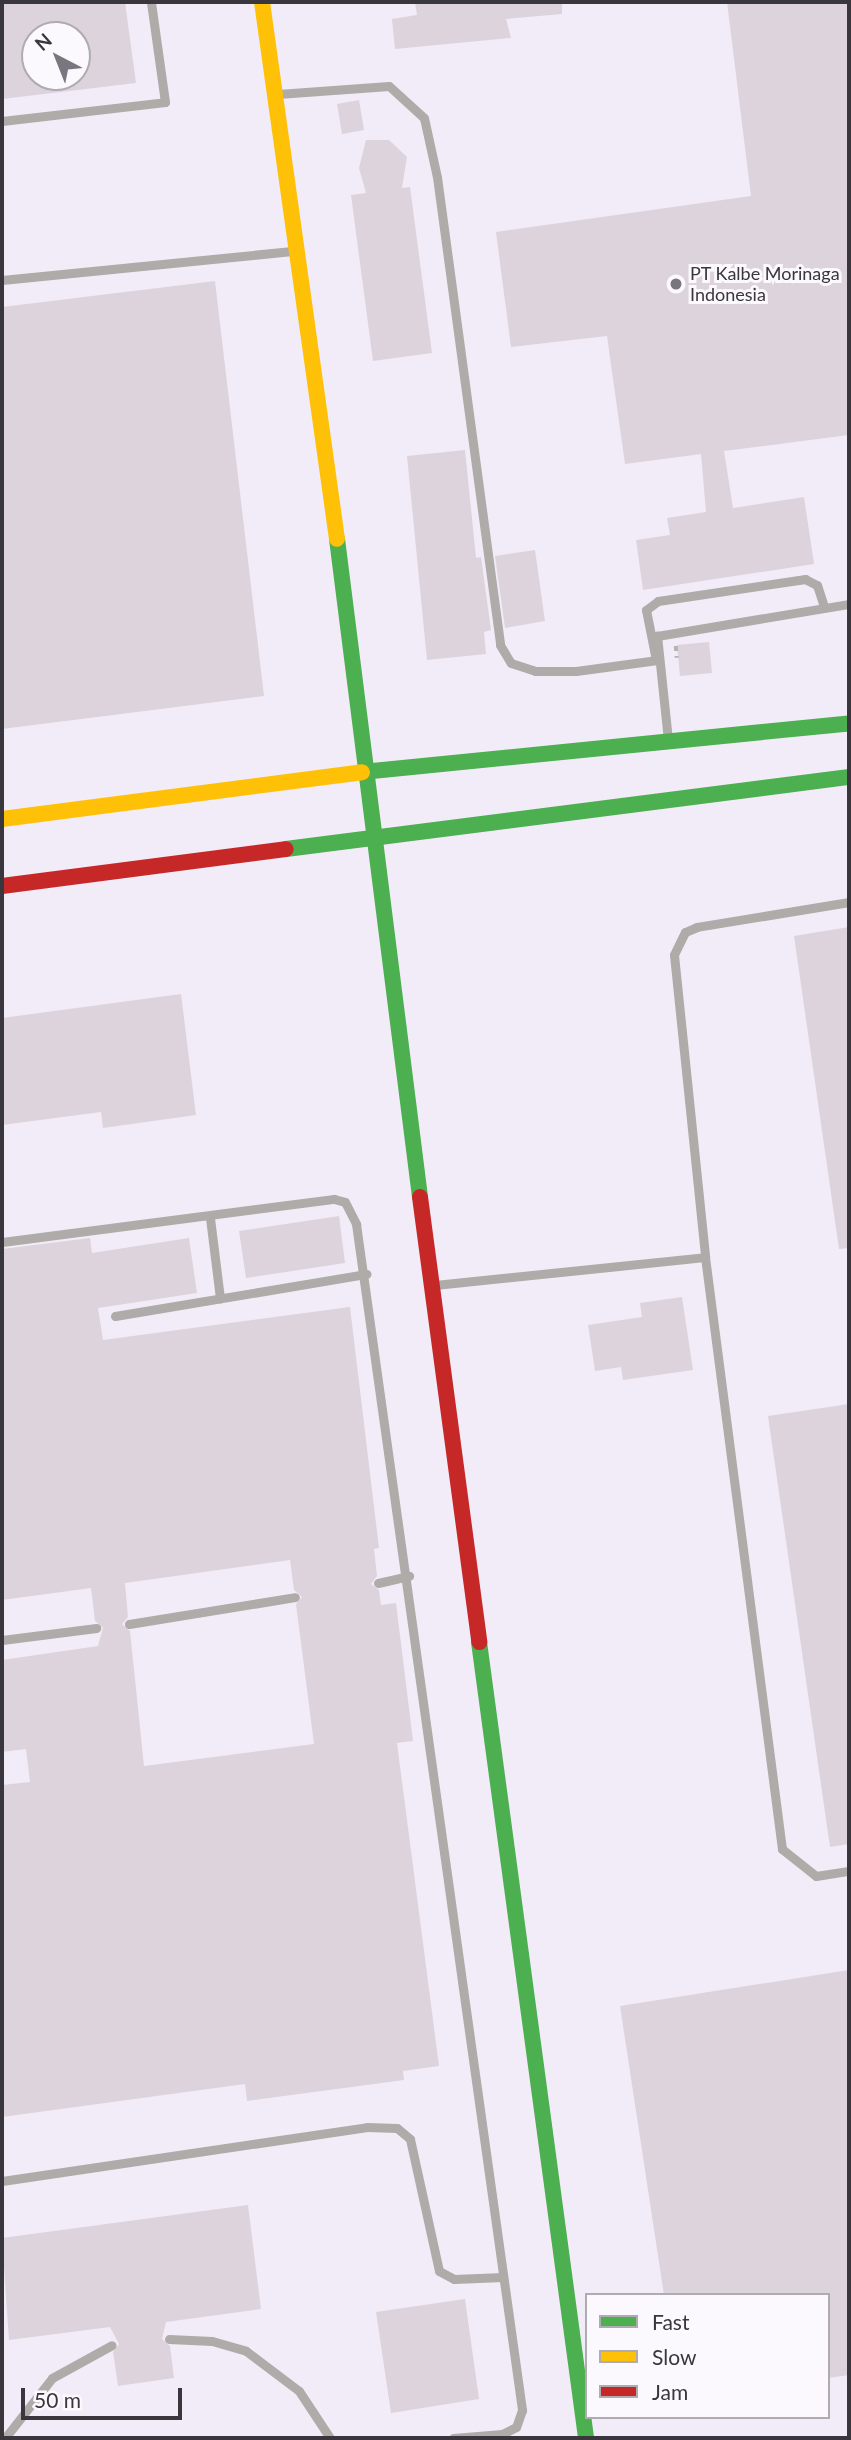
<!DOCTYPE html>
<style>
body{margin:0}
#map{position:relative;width:851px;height:2440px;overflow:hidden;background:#f2ecf8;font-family:Lato,sans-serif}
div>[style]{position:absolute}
.building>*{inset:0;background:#ddd3dc}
.path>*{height:3.5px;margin-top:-1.75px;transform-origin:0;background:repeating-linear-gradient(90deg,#b5b2b3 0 5px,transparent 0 10px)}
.lane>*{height:9px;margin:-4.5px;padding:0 4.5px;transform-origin:4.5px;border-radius:4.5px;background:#aeaba9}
.fast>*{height:16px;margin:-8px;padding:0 8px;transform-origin:8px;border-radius:8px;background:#4caf50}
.slow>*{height:16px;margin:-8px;padding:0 8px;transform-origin:8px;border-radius:8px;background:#ffc107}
.jam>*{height:16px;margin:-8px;padding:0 8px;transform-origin:8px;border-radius:8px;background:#c62828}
.dots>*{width:19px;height:19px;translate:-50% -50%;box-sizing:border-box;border:4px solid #fbf9fd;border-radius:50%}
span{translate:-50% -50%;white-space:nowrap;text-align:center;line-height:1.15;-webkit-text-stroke:6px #fbf9fd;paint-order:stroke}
.poi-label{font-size:18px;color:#3a363e}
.left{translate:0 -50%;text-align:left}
.frame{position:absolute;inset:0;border:4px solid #3a363e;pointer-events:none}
.legend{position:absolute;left:585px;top:2293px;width:245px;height:126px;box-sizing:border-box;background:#fbf9fd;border:2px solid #aeabb1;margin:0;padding:9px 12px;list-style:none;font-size:21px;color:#3a363e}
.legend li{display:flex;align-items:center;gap:14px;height:35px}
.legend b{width:35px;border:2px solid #aeabb1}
.north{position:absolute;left:21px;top:21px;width:70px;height:70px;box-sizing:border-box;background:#fbf9fd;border:2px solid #aeabb1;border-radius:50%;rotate:318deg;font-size:19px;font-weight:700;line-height:28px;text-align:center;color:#3a363e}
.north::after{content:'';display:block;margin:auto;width:24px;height:32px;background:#7a767f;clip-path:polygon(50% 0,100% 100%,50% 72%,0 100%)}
.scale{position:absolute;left:21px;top:2388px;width:161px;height:32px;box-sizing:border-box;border:4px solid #3a363e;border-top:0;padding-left:9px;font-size:21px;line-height:24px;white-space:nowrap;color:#3a363e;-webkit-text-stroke:5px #fbf9fd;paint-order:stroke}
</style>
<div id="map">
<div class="building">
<div style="clip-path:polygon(evenodd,2px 2px,125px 2px,136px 83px,2px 99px,2px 2px,35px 35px,77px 35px,77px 77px,35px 77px,35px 35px)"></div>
<div style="clip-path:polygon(415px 2px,562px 2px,562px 14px,506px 19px,511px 38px,395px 49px,392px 19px,417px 15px)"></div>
<div style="clip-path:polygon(727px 2px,849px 2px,849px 435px,724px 451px,733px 508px,804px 497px,814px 564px,643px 590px,636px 540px,670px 535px,667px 518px,706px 512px,701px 454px,625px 464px,607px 336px,511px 347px,496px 232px,751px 196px)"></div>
<div style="clip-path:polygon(359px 100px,364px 130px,342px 134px,337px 104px)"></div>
<div style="clip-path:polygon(366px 140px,389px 140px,407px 157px,402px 188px,410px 187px,432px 353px,373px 361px,351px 195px,366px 193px,359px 168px)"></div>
<div style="clip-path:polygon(215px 281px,264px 696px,2px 729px,2px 307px)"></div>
<div style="clip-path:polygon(465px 450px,476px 558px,481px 557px,491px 630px,484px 632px,486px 654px,427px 660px,407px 456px)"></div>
<div style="clip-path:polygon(535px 550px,545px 621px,505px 628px,495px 556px)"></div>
<div style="clip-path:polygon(709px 642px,712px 673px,680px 676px,677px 645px)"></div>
<div style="clip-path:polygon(849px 927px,849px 1248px,839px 1249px,794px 936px)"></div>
<div style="clip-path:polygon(181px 994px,196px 1115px,103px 1128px,101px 1112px,2px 1125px,2px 1018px)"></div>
<div style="clip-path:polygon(339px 1216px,345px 1263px,246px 1278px,239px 1231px)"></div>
<div style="clip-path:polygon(evenodd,90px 1238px,92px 1253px,189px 1238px,197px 1293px,98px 1308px,103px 1340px,350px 1307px,379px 1548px,374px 1549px,377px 1576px,371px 1584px,379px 1590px,381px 1605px,396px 1603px,413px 1741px,397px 1743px,439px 2066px,403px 2071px,404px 2080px,247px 2101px,245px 2084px,2px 2117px,2px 1785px,30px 1782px,26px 1749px,2px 1752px,2px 1660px,98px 1646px,103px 1628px,95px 1621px,91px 1588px,2px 1600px,2px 1249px,90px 1238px,290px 1560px,294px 1590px,302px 1597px,296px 1604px,314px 1744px,144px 1766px,130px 1631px,122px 1624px,128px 1617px,125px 1583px,290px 1560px)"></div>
<div style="clip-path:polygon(682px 1297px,693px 1370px,623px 1380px,621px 1367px,595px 1371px,588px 1325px,642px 1317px,640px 1303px)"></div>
<div style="clip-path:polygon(849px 1404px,849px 1844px,830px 1847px,768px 1416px)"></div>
<div style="clip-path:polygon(849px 1970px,849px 2375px,828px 2378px,828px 2295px,664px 2295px,620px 2006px)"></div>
<div style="clip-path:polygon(248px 2205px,261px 2309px,166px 2322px,162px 2339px,170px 2346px,174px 2378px,118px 2386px,113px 2352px,119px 2344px,110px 2327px,9px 2340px,2px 2238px)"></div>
<div style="clip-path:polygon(465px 2299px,479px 2399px,391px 2413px,376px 2312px)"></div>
</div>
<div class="path">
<div style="left:676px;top:646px;width:12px;rotate:85deg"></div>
</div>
<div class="lane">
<div style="left:278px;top:94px;width:111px;rotate:-4.1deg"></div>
<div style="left:389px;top:86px;width:47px;rotate:42.4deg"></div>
<div style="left:424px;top:118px;width:60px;rotate:77.6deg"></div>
<div style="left:437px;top:177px;width:472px;rotate:82.3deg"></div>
<div style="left:500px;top:645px;width:21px;rotate:59deg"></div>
<div style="left:511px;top:663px;width:25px;rotate:18deg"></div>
<div style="left:535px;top:671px;width:41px"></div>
<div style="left:576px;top:671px;width:82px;rotate:-7.7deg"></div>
<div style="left:2px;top:121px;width:164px;rotate:-6.6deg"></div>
<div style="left:165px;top:102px;width:101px;rotate:-98deg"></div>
<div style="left:2px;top:280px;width:294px;rotate:-5.7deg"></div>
<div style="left:655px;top:655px;width:46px;rotate:-101.3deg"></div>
<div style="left:646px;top:610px;width:15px;rotate:-37deg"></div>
<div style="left:658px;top:601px;width:149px;rotate:-8.5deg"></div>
<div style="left:805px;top:579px;width:13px;rotate:27deg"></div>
<div style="left:817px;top:585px;width:23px;rotate:72deg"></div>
<div style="left:668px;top:740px;width:105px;rotate:-96deg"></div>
<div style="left:657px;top:636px;width:195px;rotate:-9.5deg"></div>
<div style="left:849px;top:902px;width:154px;rotate:170.7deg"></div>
<div style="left:697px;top:927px;width:13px;rotate:157deg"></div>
<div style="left:685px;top:932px;width:25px;rotate:116deg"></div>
<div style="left:674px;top:955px;width:304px;rotate:84.1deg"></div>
<div style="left:705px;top:1257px;width:597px;rotate:82.59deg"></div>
<div style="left:782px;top:1849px;width:43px;rotate:38.5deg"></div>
<div style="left:816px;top:1876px;width:33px;rotate:-9deg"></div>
<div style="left:210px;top:1218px;width:81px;rotate:82.9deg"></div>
<div style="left:2px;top:1242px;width:335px;rotate:-7.4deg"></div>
<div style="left:334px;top:1199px;width:11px;rotate:15deg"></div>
<div style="left:345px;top:1202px;width:25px;rotate:63deg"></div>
<div style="left:356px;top:1224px;width:1198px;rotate:82.03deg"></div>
<div style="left:522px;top:2410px;width:18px;rotate:109deg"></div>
<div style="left:516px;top:2427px;width:16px;rotate:153deg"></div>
<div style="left:502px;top:2434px;width:49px;rotate:175.3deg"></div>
<div style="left:435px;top:1285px;width:271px;rotate:-5.9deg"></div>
<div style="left:115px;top:1316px;width:255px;rotate:-9.5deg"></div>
<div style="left:378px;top:1583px;width:32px;rotate:-13deg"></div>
<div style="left:129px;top:1624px;width:168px;rotate:-9.2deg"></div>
<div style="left:2px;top:1640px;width:95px;rotate:-7.3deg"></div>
<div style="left:2px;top:2181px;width:369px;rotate:-8.4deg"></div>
<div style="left:367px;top:2127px;width:30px;rotate:2deg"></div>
<div style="left:397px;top:2128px;width:17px;rotate:40deg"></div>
<div style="left:410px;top:2139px;width:135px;rotate:77.6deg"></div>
<div style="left:439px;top:2271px;width:17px;rotate:28deg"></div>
<div style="left:454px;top:2279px;width:49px;rotate:-2.3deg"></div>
<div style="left:169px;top:2339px;width:43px;rotate:2.7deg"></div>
<div style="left:212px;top:2341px;width:35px;rotate:16deg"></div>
<div style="left:246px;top:2351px;width:66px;rotate:37deg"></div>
<div style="left:299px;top:2391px;width:56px;rotate:56.6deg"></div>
<div style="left:5px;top:2438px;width:76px;rotate:-51.9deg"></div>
<div style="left:52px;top:2378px;width:68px;rotate:-28.8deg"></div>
</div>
<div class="fast">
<div style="left:337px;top:539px;width:663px;rotate:82.81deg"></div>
<div style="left:362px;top:772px;width:489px;rotate:-5.7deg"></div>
<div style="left:286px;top:849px;width:568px;rotate:-7.29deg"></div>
<div style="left:479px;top:1642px;width:803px;rotate:82.34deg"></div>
</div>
<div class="slow">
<div style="left:262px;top:2px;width:542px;rotate:82.05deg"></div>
<div style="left:2px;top:819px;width:363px;rotate:-7.4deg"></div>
</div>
<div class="jam">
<div style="left:2px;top:886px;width:286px;rotate:-7.4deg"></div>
<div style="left:420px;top:1197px;width:449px;rotate:82.4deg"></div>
</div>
<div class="dots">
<div style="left:676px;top:284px;background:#7a767f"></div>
</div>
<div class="poi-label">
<span class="left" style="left:690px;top:284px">PT Kalbe Morinaga<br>Indonesia</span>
</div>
<div class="frame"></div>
<ul class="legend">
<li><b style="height:9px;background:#4caf50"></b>Fast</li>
<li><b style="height:9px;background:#ffc107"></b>Slow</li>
<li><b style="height:9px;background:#c62828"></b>Jam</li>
</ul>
<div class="north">N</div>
<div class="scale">50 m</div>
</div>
